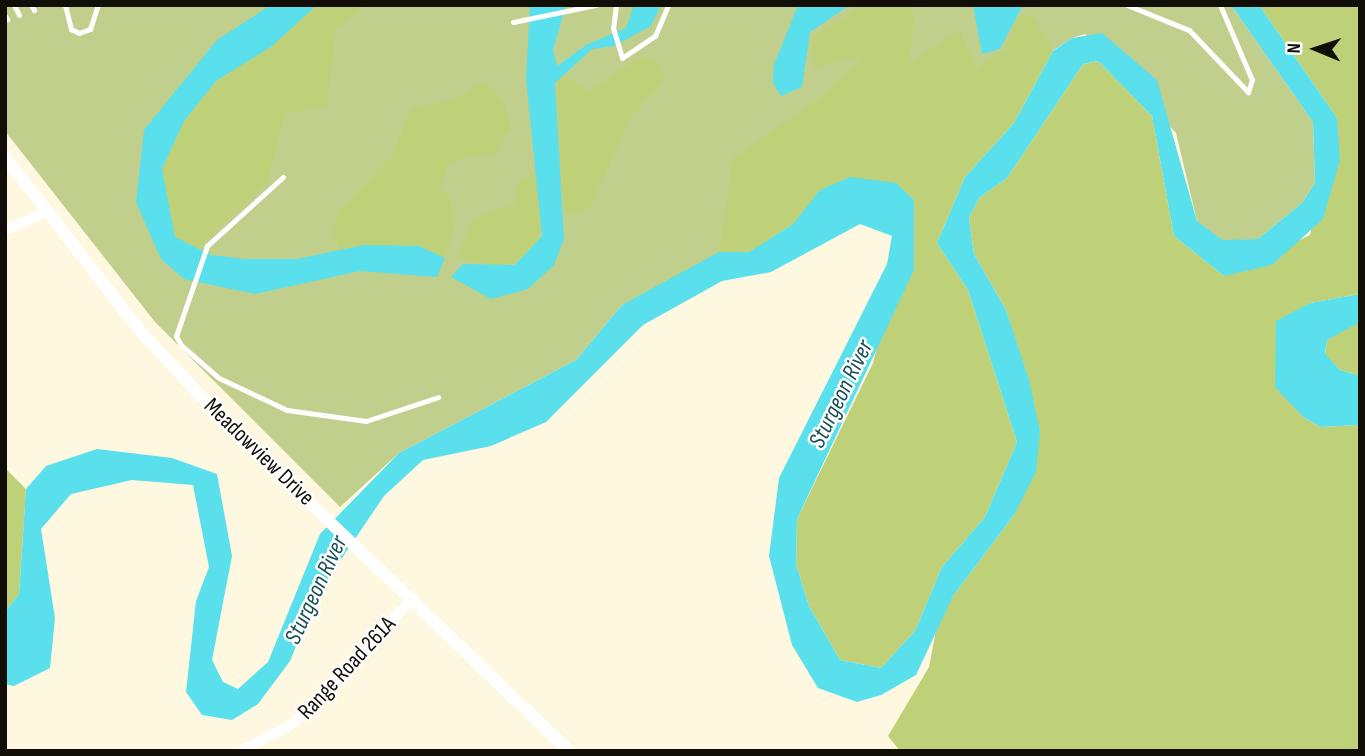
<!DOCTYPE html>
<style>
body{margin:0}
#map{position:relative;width:1365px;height:756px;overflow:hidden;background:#fef8e0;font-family:"Sofia Sans Condensed",sans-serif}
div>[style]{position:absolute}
.green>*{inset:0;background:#c0cf8c}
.forest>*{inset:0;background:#bfd178}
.water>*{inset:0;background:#5adfec}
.service>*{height:5px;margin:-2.5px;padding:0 2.5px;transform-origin:2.5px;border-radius:2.5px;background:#fff}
.minor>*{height:10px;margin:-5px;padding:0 5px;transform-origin:5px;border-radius:5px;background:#fff}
.tertiary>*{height:12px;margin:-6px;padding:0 6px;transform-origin:6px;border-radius:6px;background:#fff}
span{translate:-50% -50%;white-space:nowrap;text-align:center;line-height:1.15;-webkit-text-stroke:5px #fff;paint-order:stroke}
.street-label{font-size:23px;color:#100e07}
.water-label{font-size:24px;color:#154f54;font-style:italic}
.frame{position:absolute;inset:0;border:7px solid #100e07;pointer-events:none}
.north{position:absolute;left:1281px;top:14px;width:70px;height:70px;-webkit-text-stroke:5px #fff;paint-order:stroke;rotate:272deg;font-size:19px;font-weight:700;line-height:28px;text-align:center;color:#100e07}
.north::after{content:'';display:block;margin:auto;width:24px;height:32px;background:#100e07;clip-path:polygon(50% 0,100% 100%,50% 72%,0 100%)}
</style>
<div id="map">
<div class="green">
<div style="clip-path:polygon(5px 5px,1231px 5px,1313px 122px,1315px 183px,1302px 203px,1258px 239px,1222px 241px,1197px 221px,1176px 133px,1085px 34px,1072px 38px,793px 224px,622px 305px,576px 360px,399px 453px,340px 507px,155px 322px,5px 131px)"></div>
</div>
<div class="forest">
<div style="clip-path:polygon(317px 5px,359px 5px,360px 11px,336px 28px,327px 107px,285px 114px,267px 184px,195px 250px,175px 237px,167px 216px,162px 169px,168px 149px,200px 96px)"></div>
<div style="clip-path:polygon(863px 5px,909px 5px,914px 14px,910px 62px,960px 30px,976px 69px,1005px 49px,1017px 16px,1032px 15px,1053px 51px,1014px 123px,965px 177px,937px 243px,968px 290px,1017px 442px,985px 517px,942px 567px,915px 631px,881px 668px,840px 660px,809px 606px,796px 564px,797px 519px,873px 363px,914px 200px,820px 190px,793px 224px,749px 253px,719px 252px,733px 158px,819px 99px,865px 56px,813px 68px,811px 38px)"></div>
<div style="clip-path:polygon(1259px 5px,1360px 5px,1360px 294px,1310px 303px,1303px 417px,1321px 427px,1360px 425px,1360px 751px,900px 751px,888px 736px,929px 667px,937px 625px,953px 596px,1014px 515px,1040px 431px,1006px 310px,974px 254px,969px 218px,979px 198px,1007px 178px,1083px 64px,1098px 61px,1152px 116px,1174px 236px,1224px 276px,1310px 235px,1337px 118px)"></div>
<div style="clip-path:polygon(641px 57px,658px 61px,664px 79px,630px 119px,591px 206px,578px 215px,564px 210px,555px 83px,561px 73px,588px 92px)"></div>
<div style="clip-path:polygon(479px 84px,493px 88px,505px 104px,511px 129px,493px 156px,467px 156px,449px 164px,440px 187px,450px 198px,454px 227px,445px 258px,419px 246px,340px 248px,331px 231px,339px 211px,392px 156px,412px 107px,453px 100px)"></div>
<div style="clip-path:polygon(536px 173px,543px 220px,533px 253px,498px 268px,458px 257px,472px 219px,514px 204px,518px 182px)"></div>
<div style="clip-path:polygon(1354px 322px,1360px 322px,1360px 376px,1340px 370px,1325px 355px,1327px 340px)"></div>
<div style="clip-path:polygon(5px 468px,26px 489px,19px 594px,5px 612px)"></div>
</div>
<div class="water">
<div style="clip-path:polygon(271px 5px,317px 5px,272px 46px,216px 81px,184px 121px,162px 169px,175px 237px,211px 255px,245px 259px,297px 259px,364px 245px,419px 246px,445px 258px,437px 277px,360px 271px,255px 294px,184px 279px,161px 259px,136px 202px,144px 130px,217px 40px)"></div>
<div style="clip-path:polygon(530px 5px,566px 5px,553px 50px,557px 66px,586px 45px,626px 28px,634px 5px,661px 5px,651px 26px,614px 46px,592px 49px,555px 83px,564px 239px,554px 265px,528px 289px,491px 299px,451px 277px,463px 264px,515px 265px,542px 236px,526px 78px)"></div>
<div style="clip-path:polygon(798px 5px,850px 5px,810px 32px,802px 87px,781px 96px,773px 83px,774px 65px)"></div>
<div style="clip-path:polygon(973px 5px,1023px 5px,1000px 49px,982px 54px)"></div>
<div style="clip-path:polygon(1231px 5px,1259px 5px,1337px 118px,1340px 160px,1323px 219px,1272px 265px,1224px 276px,1174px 236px,1152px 116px,1098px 61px,1083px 64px,1007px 178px,979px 198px,969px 218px,974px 254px,1006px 310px,1029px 380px,1040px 431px,1036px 472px,1014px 515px,953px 596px,916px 675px,881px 695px,857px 702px,818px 688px,792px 645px,769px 556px,779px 478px,887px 264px,892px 236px,860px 224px,771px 272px,722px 281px,643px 325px,546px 422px,491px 446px,423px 460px,384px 496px,317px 595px,290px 661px,258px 704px,232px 720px,202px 715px,186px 692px,196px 601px,209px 567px,193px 485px,132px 480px,71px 494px,41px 529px,55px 618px,50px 668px,14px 686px,5px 684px,5px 612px,19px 594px,26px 489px,46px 466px,97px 449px,172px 458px,217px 474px,232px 556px,212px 660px,223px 682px,238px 689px,268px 662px,320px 534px,399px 453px,576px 360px,622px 305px,719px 252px,749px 252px,793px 224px,820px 190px,850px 177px,896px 183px,914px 200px,914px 270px,797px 519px,796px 564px,809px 606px,840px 660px,881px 668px,915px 631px,942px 567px,985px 517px,1017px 442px,968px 290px,937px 243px,965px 177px,1014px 123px,1053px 51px,1072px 38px,1102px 33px,1157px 80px,1197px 221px,1222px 240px,1258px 239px,1302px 203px,1315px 183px,1313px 122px)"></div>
<div style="clip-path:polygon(1360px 294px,1360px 322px,1327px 340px,1325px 354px,1340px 370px,1360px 376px,1360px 425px,1321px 427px,1303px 417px,1275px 387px,1276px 321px,1310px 303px)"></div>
</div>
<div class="service">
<div style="left:14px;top:5px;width:11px;rotate:63deg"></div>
<div style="left:31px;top:5px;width:6px;rotate:59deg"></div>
<div style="left:65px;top:5px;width:25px;rotate:76deg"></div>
<div style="left:71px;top:29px;width:9px;rotate:27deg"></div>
<div style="left:79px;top:33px;width:12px;rotate:-20deg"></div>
<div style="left:90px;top:29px;width:25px;rotate:-72deg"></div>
<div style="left:616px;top:5px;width:23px;rotate:97deg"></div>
<div style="left:613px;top:28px;width:31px;rotate:73deg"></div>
<div style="left:622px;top:58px;width:40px;rotate:-34deg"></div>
<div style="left:655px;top:36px;width:34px;rotate:-67deg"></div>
<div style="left:1127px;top:5px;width:67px;rotate:22deg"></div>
<div style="left:1189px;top:30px;width:86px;rotate:46.4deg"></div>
<div style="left:1248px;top:92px;width:13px;rotate:-72deg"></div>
<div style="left:1252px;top:80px;width:82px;rotate:-113.1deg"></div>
<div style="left:5px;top:16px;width:4px;rotate:56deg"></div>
<div style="left:513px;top:22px;width:85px;rotate:-11.6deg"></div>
<div style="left:283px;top:177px;width:103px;rotate:137.8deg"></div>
<div style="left:207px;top:246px;width:95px;rotate:109deg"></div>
<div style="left:176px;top:336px;width:10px;rotate:61deg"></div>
<div style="left:181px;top:345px;width:50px;rotate:41deg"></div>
<div style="left:219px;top:378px;width:75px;rotate:25.2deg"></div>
<div style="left:287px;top:410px;width:80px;rotate:7.9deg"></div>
<div style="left:366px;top:421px;width:76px;rotate:-18.4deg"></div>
</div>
<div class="minor">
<div style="left:5px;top:230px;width:46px;rotate:-23.2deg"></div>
<div style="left:241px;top:751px;width:60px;rotate:-27.8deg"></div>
<div style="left:294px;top:723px;width:173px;rotate:-46.4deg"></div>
</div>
<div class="tertiary">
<div style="left:5px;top:157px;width:224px;rotate:52.1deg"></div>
<div style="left:143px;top:334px;width:120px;rotate:47deg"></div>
<div style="left:225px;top:422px;width:476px;rotate:43.7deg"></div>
</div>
<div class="street-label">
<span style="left:259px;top:452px;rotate:44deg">Meadowview Drive</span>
<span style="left:347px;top:668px;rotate:-47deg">Range Road 261A</span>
</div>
<div class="water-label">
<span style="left:841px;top:394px;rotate:-64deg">Sturgeon River</span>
<span style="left:316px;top:590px;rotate:-65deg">Sturgeon River</span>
</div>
<div class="frame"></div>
<div class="north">N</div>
</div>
